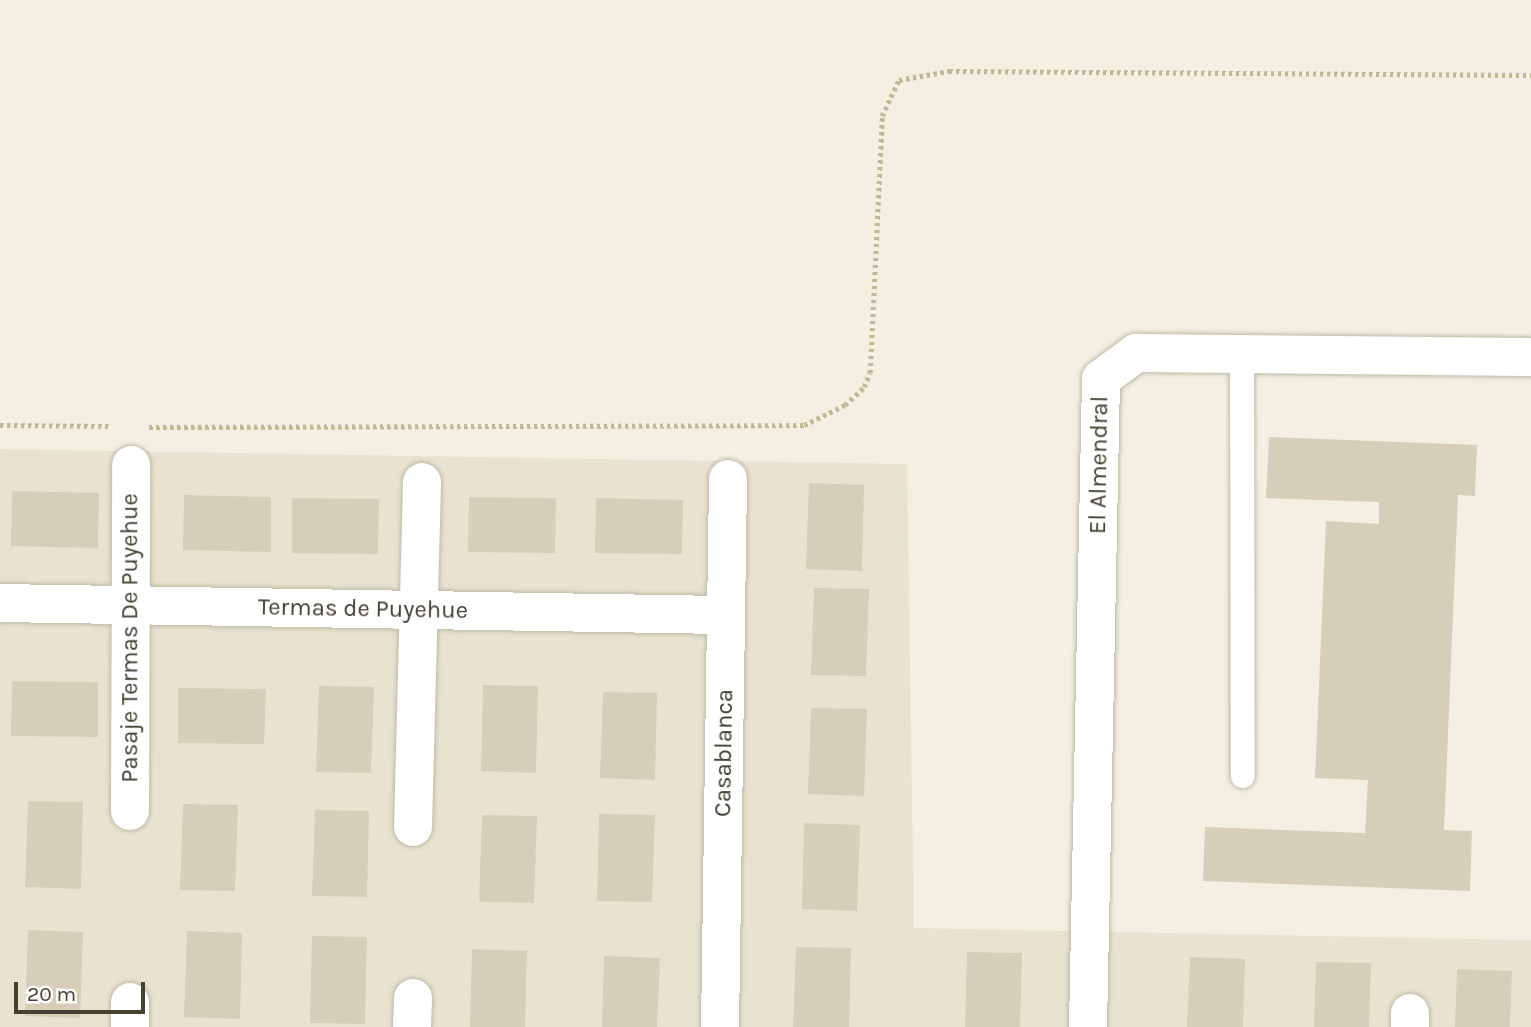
<!DOCTYPE html>
<style>
body{margin:0}
#map{position:relative;width:1531px;height:1027px;overflow:hidden;background:#f3f0e3;font-family:Karla,sans-serif}
div>[style]{position:absolute}
.residential>*{inset:0;background:#e8e3d1}
.building>*{inset:0;background:#d6ceb8}
.path>*{height:4.5px;margin-top:-2.25px;transform-origin:0;background:repeating-linear-gradient(90deg,#c3b895 0 3.5px,transparent 0 7px)}
.roads{filter:drop-shadow(0 0 2px #bfbaa5) drop-shadow(0 0 2px #bfbaa5)}
.lane>*{height:24px;margin:-12px;padding:0 12px;transform-origin:12px;border-radius:12px;background:#fff}
.street>*{height:38px;margin:-19px;padding:0 19px;transform-origin:19px;border-radius:19px;background:#fff}
span{translate:-50% -50%;white-space:nowrap;text-align:center;line-height:1.15;-webkit-text-stroke:5px #fff;paint-order:stroke}
.street-label{font-size:24px;color:#464133}
.scale{position:absolute;left:14px;top:982px;width:131px;height:32px;box-sizing:border-box;border:4px solid #464133;border-top:0;padding-left:9px;font-size:21px;line-height:24px;white-space:nowrap;color:#464133;-webkit-text-stroke:5px #fff;paint-order:stroke}
</style>
<div id="map">
<div class="residential">
<div style="clip-path:polygon(0 449px,907px 464px,914px 928px,1531px 940px,1531px 1027px,0 1027px)"></div>
</div>
<div class="building">
<div style="clip-path:polygon(1269px 437px,1477px 445px,1475px 496px,1458px 495px,1444px 830px,1472px 831px,1470px 891px,1203px 881px,1205px 827px,1365px 833px,1368px 780px,1315px 778px,1326px 521px,1379px 524px,1379px 502px,1266px 498px)"></div>
<div style="clip-path:polygon(809px 483px,864px 485px,862px 571px,806px 569px)"></div>
<div style="clip-path:polygon(12px 491px,99px 493px,98px 548px,11px 546px)"></div>
<div style="clip-path:polygon(184px 495px,271px 497px,271px 552px,183px 550px)"></div>
<div style="clip-path:polygon(469px 497px,556px 498px,555px 553px,468px 552px)"></div>
<div style="clip-path:polygon(292px 498px,379px 499px,378px 554px,292px 553px)"></div>
<div style="clip-path:polygon(596px 498px,683px 500px,682px 554px,595px 553px)"></div>
<div style="clip-path:polygon(814px 588px,869px 589px,866px 676px,811px 675px)"></div>
<div style="clip-path:polygon(12px 681px,98px 682px,98px 737px,11px 736px)"></div>
<div style="clip-path:polygon(483px 685px,538px 686px,536px 773px,481px 771px)"></div>
<div style="clip-path:polygon(319px 686px,374px 687px,371px 773px,316px 772px)"></div>
<div style="clip-path:polygon(178px 688px,266px 689px,264px 744px,178px 743px)"></div>
<div style="clip-path:polygon(603px 692px,657px 693px,655px 780px,600px 778px)"></div>
<div style="clip-path:polygon(811px 708px,867px 709px,864px 796px,808px 794px)"></div>
<div style="clip-path:polygon(28px 801px,83px 802px,81px 889px,25px 887px)"></div>
<div style="clip-path:polygon(183px 804px,238px 805px,235px 891px,180px 890px)"></div>
<div style="clip-path:polygon(315px 810px,369px 811px,367px 897px,312px 896px)"></div>
<div style="clip-path:polygon(599px 814px,655px 815px,652px 902px,597px 901px)"></div>
<div style="clip-path:polygon(482px 815px,537px 816px,534px 903px,479px 902px)"></div>
<div style="clip-path:polygon(804px 823px,860px 825px,857px 911px,802px 909px)"></div>
<div style="clip-path:polygon(28px 930px,83px 932px,80px 1018px,25px 1016px)"></div>
<div style="clip-path:polygon(187px 931px,242px 933px,240px 1019px,184px 1017px)"></div>
<div style="clip-path:polygon(312px 936px,367px 937px,365px 1024px,310px 1023px)"></div>
<div style="clip-path:polygon(796px 947px,851px 948px,849px 1027px,793px 1027px)"></div>
<div style="clip-path:polygon(472px 949px,527px 951px,525px 1027px,470px 1027px)"></div>
<div style="clip-path:polygon(967px 952px,1022px 953px,1020px 1027px,965px 1027px)"></div>
<div style="clip-path:polygon(604px 956px,660px 958px,657px 1027px,602px 1027px)"></div>
<div style="clip-path:polygon(1190px 957px,1245px 959px,1243px 1027px,1187px 1027px)"></div>
<div style="clip-path:polygon(1316px 962px,1371px 963px,1369px 1027px,1314px 1027px)"></div>
<div style="clip-path:polygon(1457px 969px,1512px 971px,1510px 1027px,1455px 1027px)"></div>
</div>
<div class="path">
<div style="left:0;top:425px;width:112px;rotate:0.5deg"></div>
<div style="left:149px;top:427px;width:655px;rotate:-0.17deg"></div>
<div style="left:804px;top:425px;width:46px;rotate:-26deg"></div>
<div style="left:845px;top:405px;width:26px;rotate:-43deg"></div>
<div style="left:864px;top:387px;width:15px;rotate:-67deg"></div>
<div style="left:870px;top:373px;width:257px;rotate:-87.3deg"></div>
<div style="left:882px;top:116px;width:40px;rotate:-65deg"></div>
<div style="left:899px;top:80px;width:51px;rotate:-10.2deg"></div>
<div style="left:949px;top:71px;width:582px;rotate:0.39deg"></div>
</div>
<div class="roads">
<div class="lane">
<div style="left:1242px;top:354px;width:422px;rotate:89.9deg"></div>
</div>
<div class="street">
<div style="left:0;top:603px;width:726px;rotate:0.95deg"></div>
<div style="left:130px;top:811px;width:346px;rotate:-89.8deg"></div>
<div style="left:413px;top:827px;width:345px;rotate:-88.5deg"></div>
<div style="left:130px;top:1027px;width:25px;rotate:-90deg"></div>
<div style="left:412px;top:1027px;width:29px;rotate:-88deg"></div>
<div style="left:720px;top:1027px;width:548px;rotate:-89.16deg"></div>
<div style="left:1088px;top:1027px;width:648px;rotate:-88.85deg"></div>
<div style="left:1101px;top:379px;width:44px;rotate:-36.6deg"></div>
<div style="left:1136px;top:353px;width:395px;rotate:0.6deg"></div>
<div style="left:1410px;top:1027px;width:14px;rotate:-90deg"></div>
</div>
</div>
<div class="street-label">
<span style="left:1099px;top:465px;rotate:-89deg">El Almendral</span>
<span style="left:363px;top:609px;rotate:1deg">Termas de Puyehue</span>
<span style="left:130px;top:638px;rotate:-90deg">Pasaje Termas De Puyehue</span>
<span style="left:724px;top:753px;rotate:-89deg">Casablanca</span>
</div>
<div class="scale">20 m</div>
</div>
